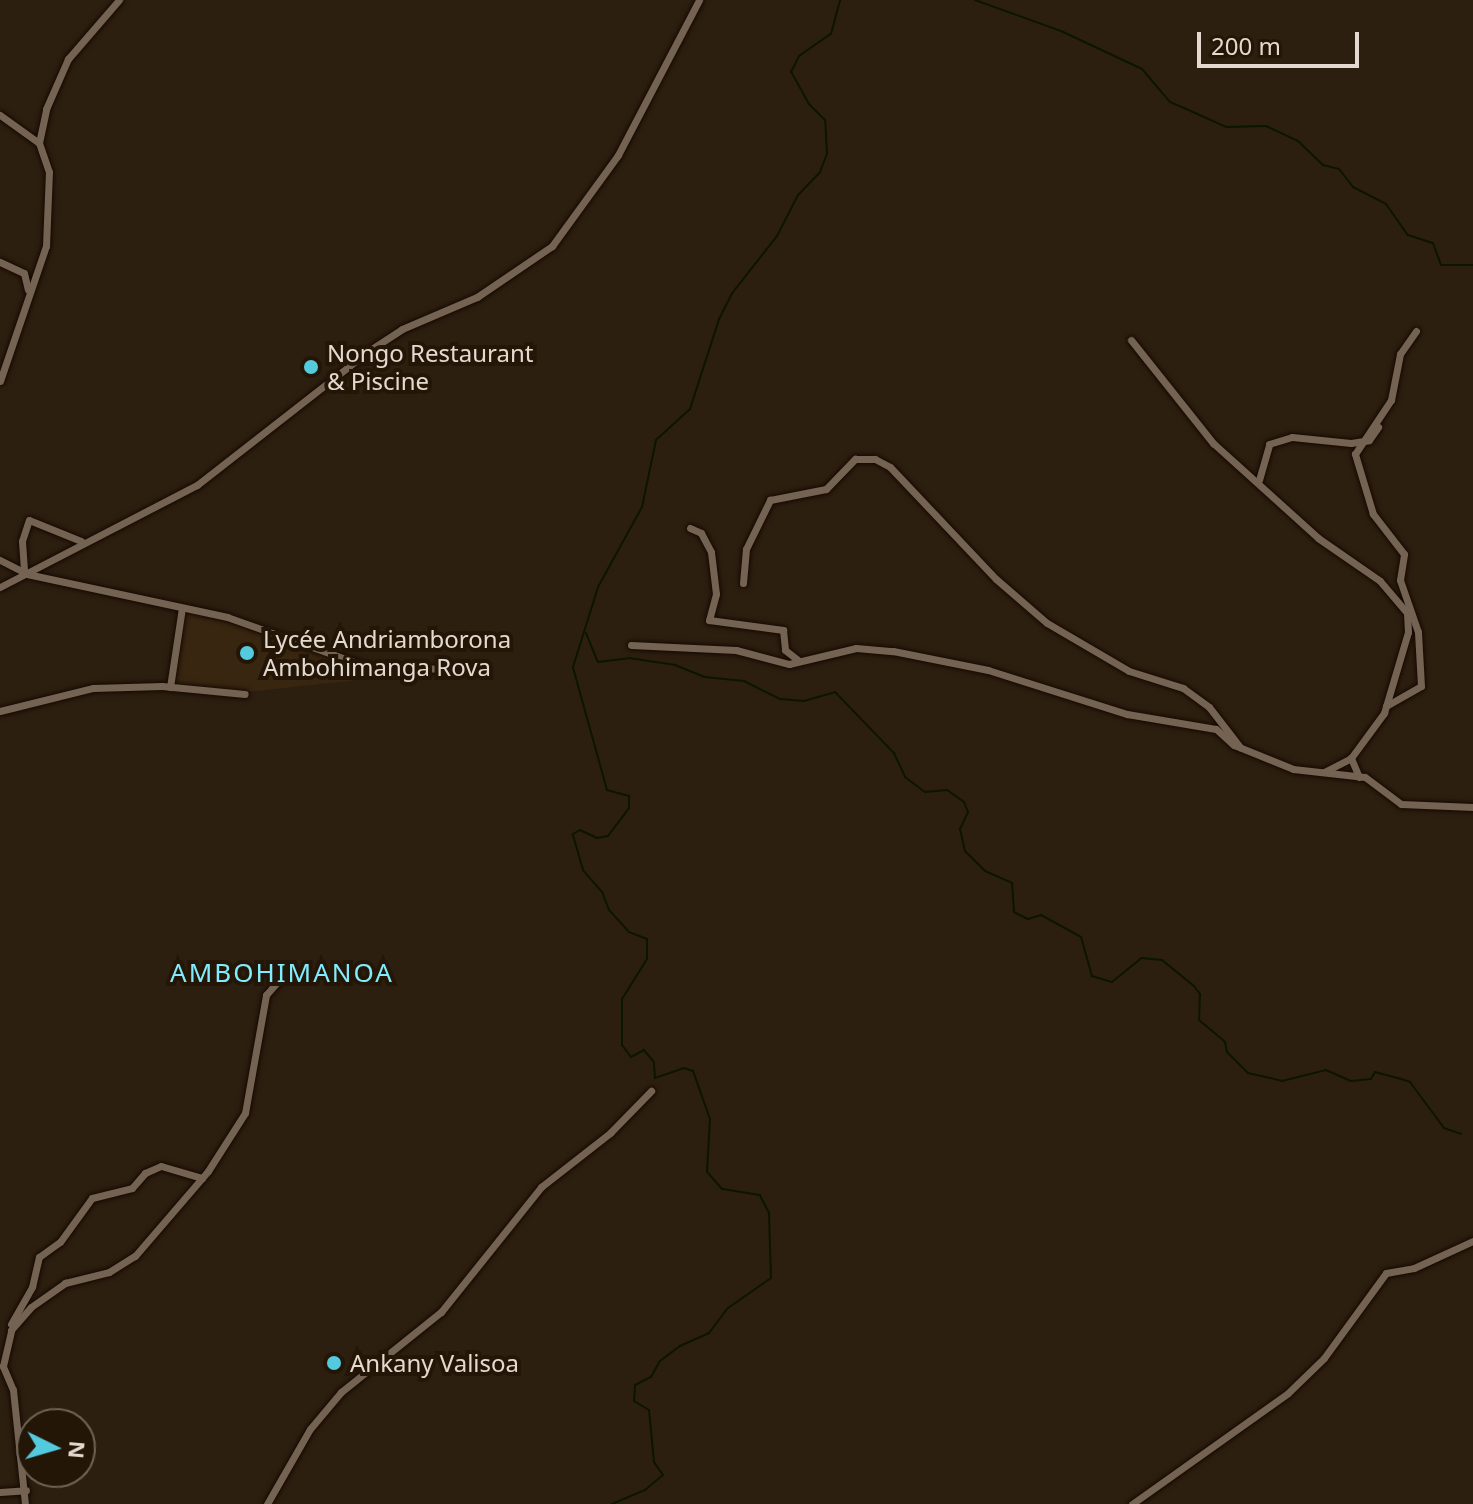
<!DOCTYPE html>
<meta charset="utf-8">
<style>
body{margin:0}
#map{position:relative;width:1473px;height:1504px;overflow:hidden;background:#2d1f10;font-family:"Noto Sans",sans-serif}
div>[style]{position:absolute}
.built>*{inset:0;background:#392611}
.stream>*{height:2px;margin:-1px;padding:0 1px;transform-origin:1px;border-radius:1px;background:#0c1500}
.roads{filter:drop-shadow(0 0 2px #150900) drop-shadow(0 0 2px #150900)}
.minor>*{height:7px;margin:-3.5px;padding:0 3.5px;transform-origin:3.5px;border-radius:3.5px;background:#746352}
.dots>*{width:22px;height:22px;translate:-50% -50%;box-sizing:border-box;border:4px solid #241607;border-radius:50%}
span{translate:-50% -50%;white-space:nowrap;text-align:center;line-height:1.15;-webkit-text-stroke:8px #241607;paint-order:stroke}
.poi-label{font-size:24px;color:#e3d9cf}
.left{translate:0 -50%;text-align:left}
.neighbourhood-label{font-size:26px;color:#83ebfe;letter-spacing:2px}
.north{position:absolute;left:16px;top:1408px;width:80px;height:80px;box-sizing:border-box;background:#241607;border:2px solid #706457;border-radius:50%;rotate:95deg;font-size:22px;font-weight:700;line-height:32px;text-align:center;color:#e3d9cf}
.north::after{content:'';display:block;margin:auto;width:28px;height:36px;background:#54cade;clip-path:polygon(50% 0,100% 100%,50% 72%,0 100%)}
.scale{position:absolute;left:1197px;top:32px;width:162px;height:36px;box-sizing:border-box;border:4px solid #e3d9cf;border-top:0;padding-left:10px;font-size:24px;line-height:28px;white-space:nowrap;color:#e3d9cf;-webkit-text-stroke:6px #241607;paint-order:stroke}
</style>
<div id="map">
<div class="built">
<div style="clip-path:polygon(184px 610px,225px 618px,369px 669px,366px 679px,247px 692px,171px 684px)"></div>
</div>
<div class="stream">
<div style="left:975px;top:0;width:91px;rotate:19.8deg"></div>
<div style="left:1061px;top:31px;width:89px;rotate:25.1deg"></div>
<div style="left:1142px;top:69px;width:43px;rotate:49.7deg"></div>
<div style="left:1170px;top:102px;width:15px;rotate:23deg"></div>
<div style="left:1184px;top:108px;width:46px;rotate:24.3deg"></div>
<div style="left:1226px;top:127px;width:40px;rotate:-1.4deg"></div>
<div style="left:1266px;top:126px;width:35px;rotate:25deg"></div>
<div style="left:1298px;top:141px;width:35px;rotate:44deg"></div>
<div style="left:1323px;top:165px;width:16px;rotate:14deg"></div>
<div style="left:1339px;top:169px;width:23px;rotate:52deg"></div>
<div style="left:1353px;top:187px;width:37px;rotate:27deg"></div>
<div style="left:1386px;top:204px;width:38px;rotate:55deg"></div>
<div style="left:1408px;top:235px;width:26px;rotate:18deg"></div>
<div style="left:1433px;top:243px;width:23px;rotate:70deg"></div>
<div style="left:1441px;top:265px;width:32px"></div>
<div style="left:586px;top:633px;width:31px;rotate:68deg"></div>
<div style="left:598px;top:662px;width:31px;rotate:-7deg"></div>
<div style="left:629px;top:658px;width:47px;rotate:8.7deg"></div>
<div style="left:675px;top:665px;width:32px;rotate:22deg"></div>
<div style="left:705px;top:677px;width:39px;rotate:6deg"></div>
<div style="left:744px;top:681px;width:40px;rotate:26.6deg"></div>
<div style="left:780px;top:699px;width:24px;rotate:5deg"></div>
<div style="left:804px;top:701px;width:32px;rotate:-16deg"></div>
<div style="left:835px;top:692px;width:85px;rotate:46deg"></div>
<div style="left:894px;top:753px;width:26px;rotate:65deg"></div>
<div style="left:905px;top:777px;width:25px;rotate:37deg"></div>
<div style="left:925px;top:792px;width:22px;rotate:-5deg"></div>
<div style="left:947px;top:790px;width:21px;rotate:35deg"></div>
<div style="left:964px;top:802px;width:11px;rotate:68deg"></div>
<div style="left:968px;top:812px;width:19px;rotate:115deg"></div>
<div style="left:960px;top:829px;width:23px;rotate:77deg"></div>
<div style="left:965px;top:851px;width:28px;rotate:45deg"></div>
<div style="left:985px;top:871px;width:30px;rotate:24deg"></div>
<div style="left:1012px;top:883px;width:29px;rotate:86deg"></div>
<div style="left:1014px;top:912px;width:16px;rotate:27deg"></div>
<div style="left:1028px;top:919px;width:14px;rotate:-17deg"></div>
<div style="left:1041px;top:915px;width:46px;rotate:28.8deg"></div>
<div style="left:1081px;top:937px;width:41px;rotate:74.2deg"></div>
<div style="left:1092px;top:976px;width:21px;rotate:17deg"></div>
<div style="left:1112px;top:982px;width:38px;rotate:-39deg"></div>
<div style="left:1142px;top:958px;width:20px;rotate:6deg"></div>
<div style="left:1162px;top:960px;width:41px;rotate:39.1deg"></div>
<div style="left:1194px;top:986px;width:10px;rotate:53deg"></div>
<div style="left:1200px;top:994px;width:26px;rotate:92deg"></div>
<div style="left:1199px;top:1020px;width:34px;rotate:40deg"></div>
<div style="left:1225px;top:1042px;width:10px;rotate:79deg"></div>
<div style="left:1227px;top:1052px;width:30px;rotate:45deg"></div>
<div style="left:1248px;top:1073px;width:35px;rotate:13deg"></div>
<div style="left:1282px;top:1081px;width:45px;rotate:-14deg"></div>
<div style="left:1326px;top:1070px;width:27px;rotate:24deg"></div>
<div style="left:1351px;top:1081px;width:20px;rotate:-6deg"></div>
<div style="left:1371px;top:1079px;width:8px;rotate:-60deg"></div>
<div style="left:1375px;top:1072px;width:24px;rotate:15deg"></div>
<div style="left:1398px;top:1078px;width:13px;rotate:18deg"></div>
<div style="left:1410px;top:1082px;width:57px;rotate:53.5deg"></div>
<div style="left:1444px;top:1128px;width:18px;rotate:19deg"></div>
<div style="left:612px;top:1504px;width:36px;rotate:-23deg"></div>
<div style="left:645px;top:1490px;width:23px;rotate:-40deg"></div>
<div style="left:663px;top:1475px;width:16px;rotate:-125deg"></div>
<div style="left:654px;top:1462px;width:52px;rotate:-95.5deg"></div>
<div style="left:649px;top:1410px;width:17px;rotate:-149deg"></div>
<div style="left:634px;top:1401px;width:16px;rotate:-86deg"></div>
<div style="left:635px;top:1385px;width:18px;rotate:-27deg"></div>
<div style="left:651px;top:1377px;width:18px;rotate:-61deg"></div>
<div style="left:660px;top:1361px;width:25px;rotate:-37deg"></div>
<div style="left:680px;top:1346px;width:32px;rotate:-24deg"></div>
<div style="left:709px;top:1333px;width:31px;rotate:-53deg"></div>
<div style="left:728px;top:1308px;width:52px;rotate:-34.9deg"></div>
<div style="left:771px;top:1278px;width:65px;rotate:-91.8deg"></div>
<div style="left:769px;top:1213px;width:20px;rotate:-117deg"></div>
<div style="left:760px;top:1195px;width:38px;rotate:-171deg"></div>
<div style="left:722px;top:1189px;width:23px;rotate:-131deg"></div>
<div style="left:707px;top:1172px;width:53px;rotate:-86.8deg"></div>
<div style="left:710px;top:1119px;width:51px;rotate:-109.5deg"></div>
<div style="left:693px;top:1071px;width:9px;rotate:-162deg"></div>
<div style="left:684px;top:1068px;width:31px;rotate:161deg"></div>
<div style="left:655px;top:1078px;width:16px;rotate:-94deg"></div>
<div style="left:654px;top:1062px;width:16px;rotate:-130deg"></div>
<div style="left:644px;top:1050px;width:15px;rotate:152deg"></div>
<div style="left:631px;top:1057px;width:15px;rotate:-127deg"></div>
<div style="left:622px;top:1045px;width:46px;rotate:-90deg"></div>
<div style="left:622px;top:999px;width:47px;rotate:-58deg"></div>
<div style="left:647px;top:959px;width:20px;rotate:-90deg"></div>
<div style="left:647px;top:939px;width:19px;rotate:-159deg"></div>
<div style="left:629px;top:932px;width:30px;rotate:-132deg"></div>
<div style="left:609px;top:910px;width:19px;rotate:-111deg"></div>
<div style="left:602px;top:892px;width:29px;rotate:-131deg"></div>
<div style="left:583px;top:870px;width:37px;rotate:-106deg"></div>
<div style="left:573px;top:834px;width:8px;rotate:-30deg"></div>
<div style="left:580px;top:830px;width:19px;rotate:25deg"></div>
<div style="left:597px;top:838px;width:11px;rotate:-10deg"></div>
<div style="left:608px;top:836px;width:35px;rotate:-53deg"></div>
<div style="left:629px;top:808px;width:12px;rotate:-90deg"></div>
<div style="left:629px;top:796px;width:23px;rotate:-165deg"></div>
<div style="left:607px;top:790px;width:128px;rotate:-105.5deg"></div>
<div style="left:573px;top:667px;width:84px;rotate:-72.6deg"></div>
<div style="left:598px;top:587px;width:91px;rotate:-61.2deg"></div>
<div style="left:642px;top:507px;width:68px;rotate:-78.2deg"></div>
<div style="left:656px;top:440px;width:46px;rotate:-42.4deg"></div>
<div style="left:690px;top:409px;width:95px;rotate:-72.1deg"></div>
<div style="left:719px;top:319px;width:30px;rotate:-63deg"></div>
<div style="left:733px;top:292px;width:71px;rotate:-51.8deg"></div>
<div style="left:777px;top:236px;width:46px;rotate:-62.9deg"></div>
<div style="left:798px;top:195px;width:32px;rotate:-46deg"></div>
<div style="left:820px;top:172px;width:19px;rotate:-69deg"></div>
<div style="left:827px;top:154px;width:34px;rotate:-93deg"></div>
<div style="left:825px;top:120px;width:23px;rotate:-135deg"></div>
<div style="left:809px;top:104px;width:37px;rotate:-119deg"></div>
<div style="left:791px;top:72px;width:18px;rotate:-63deg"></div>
<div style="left:799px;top:56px;width:39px;rotate:-35deg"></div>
<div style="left:831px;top:34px;width:35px;rotate:-75deg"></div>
</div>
<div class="roads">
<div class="minor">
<div style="left:0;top:115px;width:48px;rotate:35.7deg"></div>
<div style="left:0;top:262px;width:26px;rotate:25deg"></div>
<div style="left:24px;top:273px;width:17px;rotate:77deg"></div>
<div style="left:1131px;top:340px;width:132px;rotate:51.5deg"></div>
<div style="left:1213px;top:443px;width:142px;rotate:42.1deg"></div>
<div style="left:1318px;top:538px;width:75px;rotate:34.7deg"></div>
<div style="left:1380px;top:581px;width:43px;rotate:49.7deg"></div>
<div style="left:0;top:381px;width:143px;rotate:-71.2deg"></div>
<div style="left:46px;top:246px;width:74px;rotate:-87.7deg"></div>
<div style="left:49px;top:172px;width:31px;rotate:-109deg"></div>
<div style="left:39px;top:143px;width:35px;rotate:-78deg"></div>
<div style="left:46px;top:109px;width:55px;rotate:-66.3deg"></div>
<div style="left:68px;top:59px;width:78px;rotate:-49.2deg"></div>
<div style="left:1259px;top:480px;width:37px;rotate:-74deg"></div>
<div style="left:1269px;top:444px;width:24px;rotate:-17deg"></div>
<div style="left:1292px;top:437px;width:59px;rotate:5.8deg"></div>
<div style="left:1351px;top:443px;width:18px;rotate:-9deg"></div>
<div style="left:1369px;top:440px;width:16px;rotate:-55deg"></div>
<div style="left:690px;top:528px;width:12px;rotate:24deg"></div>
<div style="left:701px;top:533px;width:21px;rotate:62deg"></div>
<div style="left:711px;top:552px;width:42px;rotate:83.2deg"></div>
<div style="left:716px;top:594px;width:27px;rotate:105deg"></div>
<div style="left:709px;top:620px;width:75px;rotate:7.7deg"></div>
<div style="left:783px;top:630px;width:20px;rotate:84deg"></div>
<div style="left:785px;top:650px;width:18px;rotate:38deg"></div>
<div style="left:0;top:560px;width:30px;rotate:27deg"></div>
<div style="left:27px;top:574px;width:205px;rotate:12.1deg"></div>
<div style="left:227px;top:617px;width:153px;rotate:19.5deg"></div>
<div style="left:371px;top:668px;width:109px;rotate:0.5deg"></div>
<div style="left:24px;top:570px;width:29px;rotate:-94deg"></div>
<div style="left:22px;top:541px;width:22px;rotate:-72deg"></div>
<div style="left:29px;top:520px;width:56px;rotate:22deg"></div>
<div style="left:743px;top:583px;width:34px;rotate:-85deg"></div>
<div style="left:746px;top:549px;width:55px;rotate:-63.9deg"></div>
<div style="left:770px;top:500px;width:57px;rotate:-11.1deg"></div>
<div style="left:826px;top:489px;width:42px;rotate:-46deg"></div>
<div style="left:855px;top:459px;width:20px"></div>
<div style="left:875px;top:459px;width:17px;rotate:28deg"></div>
<div style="left:890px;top:467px;width:154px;rotate:46.6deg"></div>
<div style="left:996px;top:579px;width:67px;rotate:40.8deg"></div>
<div style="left:1047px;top:623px;width:95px;rotate:30.3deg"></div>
<div style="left:1129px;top:671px;width:57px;rotate:17.5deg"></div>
<div style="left:1183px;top:688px;width:32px;rotate:36deg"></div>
<div style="left:1209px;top:707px;width:51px;rotate:52.2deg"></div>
<div style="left:0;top:587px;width:222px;rotate:-27.4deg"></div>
<div style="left:197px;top:485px;width:219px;rotate:-38deg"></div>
<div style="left:370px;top:350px;width:38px;rotate:-33deg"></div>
<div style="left:402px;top:329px;width:82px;rotate:-23.1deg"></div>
<div style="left:477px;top:297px;width:91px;rotate:-34.2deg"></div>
<div style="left:552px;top:246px;width:112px;rotate:-54deg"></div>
<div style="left:618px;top:155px;width:175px;rotate:-62.4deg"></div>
<div style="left:631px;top:645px;width:105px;rotate:2.7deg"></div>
<div style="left:736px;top:650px;width:55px;rotate:14.8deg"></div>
<div style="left:789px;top:664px;width:69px;rotate:-13.4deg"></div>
<div style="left:856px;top:648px;width:37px;rotate:5deg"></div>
<div style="left:893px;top:651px;width:97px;rotate:11.3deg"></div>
<div style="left:988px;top:670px;width:146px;rotate:17.6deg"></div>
<div style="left:1127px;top:714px;width:90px;rotate:9.6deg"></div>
<div style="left:1216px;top:729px;width:24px;rotate:42deg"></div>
<div style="left:1234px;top:745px;width:64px;rotate:22.1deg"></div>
<div style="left:1293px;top:769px;width:72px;rotate:6.3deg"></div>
<div style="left:1365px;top:777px;width:45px;rotate:36.9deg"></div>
<div style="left:1401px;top:804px;width:72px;rotate:2.4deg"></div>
<div style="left:170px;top:687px;width:80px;rotate:-81.4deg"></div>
<div style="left:1386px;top:706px;width:40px;rotate:-29.7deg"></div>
<div style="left:1421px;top:686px;width:54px;rotate:-93.2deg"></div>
<div style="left:1418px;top:632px;width:55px;rotate:-109.1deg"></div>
<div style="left:1400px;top:580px;width:26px;rotate:-81deg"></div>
<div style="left:1404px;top:554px;width:51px;rotate:-127.8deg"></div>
<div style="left:1373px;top:514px;width:63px;rotate:-106.7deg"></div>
<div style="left:1355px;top:454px;width:65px;rotate:-56.3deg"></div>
<div style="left:1391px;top:400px;width:47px;rotate:-78.9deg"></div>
<div style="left:1400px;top:354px;width:28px;rotate:-55deg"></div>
<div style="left:0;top:711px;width:96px;rotate:-13.9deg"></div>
<div style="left:93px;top:688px;width:69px;rotate:-1.7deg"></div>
<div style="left:162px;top:686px;width:83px;rotate:5.5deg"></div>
<div style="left:1324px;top:772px;width:30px;rotate:-27deg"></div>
<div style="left:1359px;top:777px;width:21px;rotate:-113deg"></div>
<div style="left:1351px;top:758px;width:56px;rotate:-53.7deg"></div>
<div style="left:1384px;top:713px;width:84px;rotate:-73.5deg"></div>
<div style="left:1408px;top:632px;width:22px;rotate:-93deg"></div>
<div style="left:11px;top:1324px;width:43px;rotate:-60.4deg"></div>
<div style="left:32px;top:1287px;width:31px;rotate:-77deg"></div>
<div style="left:39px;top:1257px;width:26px;rotate:-36deg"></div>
<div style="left:60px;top:1242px;width:54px;rotate:-54deg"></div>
<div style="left:92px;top:1198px;width:41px;rotate:-14deg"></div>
<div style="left:132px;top:1188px;width:20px;rotate:-49deg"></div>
<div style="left:145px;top:1173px;width:17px;rotate:-24deg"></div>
<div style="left:161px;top:1166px;width:43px;rotate:16.3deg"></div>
<div style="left:0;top:1492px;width:26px;rotate:-4deg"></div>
<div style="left:25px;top:1504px;width:115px;rotate:-96deg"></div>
<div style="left:13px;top:1390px;width:26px;rotate:-113deg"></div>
<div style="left:3px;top:1366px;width:37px;rotate:-77deg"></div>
<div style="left:11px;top:1330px;width:30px;rotate:-49deg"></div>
<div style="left:31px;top:1307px;width:42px;rotate:-35.2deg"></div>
<div style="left:65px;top:1283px;width:45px;rotate:-14deg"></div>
<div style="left:109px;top:1272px;width:31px;rotate:-32deg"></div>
<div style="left:135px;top:1256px;width:112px;rotate:-49.3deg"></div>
<div style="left:208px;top:1171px;width:69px;rotate:-57.5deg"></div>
<div style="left:245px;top:1113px;width:120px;rotate:-79.9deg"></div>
<div style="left:266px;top:995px;width:21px;rotate:-49deg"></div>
<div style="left:267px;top:1504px;width:86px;rotate:-60.2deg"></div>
<div style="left:310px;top:1429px;width:48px;rotate:-50deg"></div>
<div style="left:341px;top:1392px;width:128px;rotate:-38.7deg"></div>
<div style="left:441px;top:1312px;width:160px;rotate:-51.3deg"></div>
<div style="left:541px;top:1187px;width:88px;rotate:-38deg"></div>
<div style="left:610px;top:1133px;width:59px;rotate:-45.7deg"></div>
<div style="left:1132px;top:1504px;width:191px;rotate:-35.4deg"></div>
<div style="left:1288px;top:1393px;width:50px;rotate:-44.2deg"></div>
<div style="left:1324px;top:1358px;width:105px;rotate:-53.9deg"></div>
<div style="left:1386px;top:1273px;width:28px;rotate:-10deg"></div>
<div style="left:1414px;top:1268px;width:65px;rotate:-24.6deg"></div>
</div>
</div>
<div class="dots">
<div style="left:311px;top:367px;background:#54cade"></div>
<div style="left:247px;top:653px;background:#54cade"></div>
<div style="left:334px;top:1363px;background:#54cade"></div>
</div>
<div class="poi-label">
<span class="left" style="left:327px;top:367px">Nongo Restaurant<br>&amp; Piscine</span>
<span class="left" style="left:263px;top:653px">Lycée Andriamborona<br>Ambohimanga Rova</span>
<span class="left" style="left:350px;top:1363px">Ankany Valisoa</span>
</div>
<div class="neighbourhood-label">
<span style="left:282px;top:973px">AMBOHIMANOA</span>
</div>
<div class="north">N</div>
<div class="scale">200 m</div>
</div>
